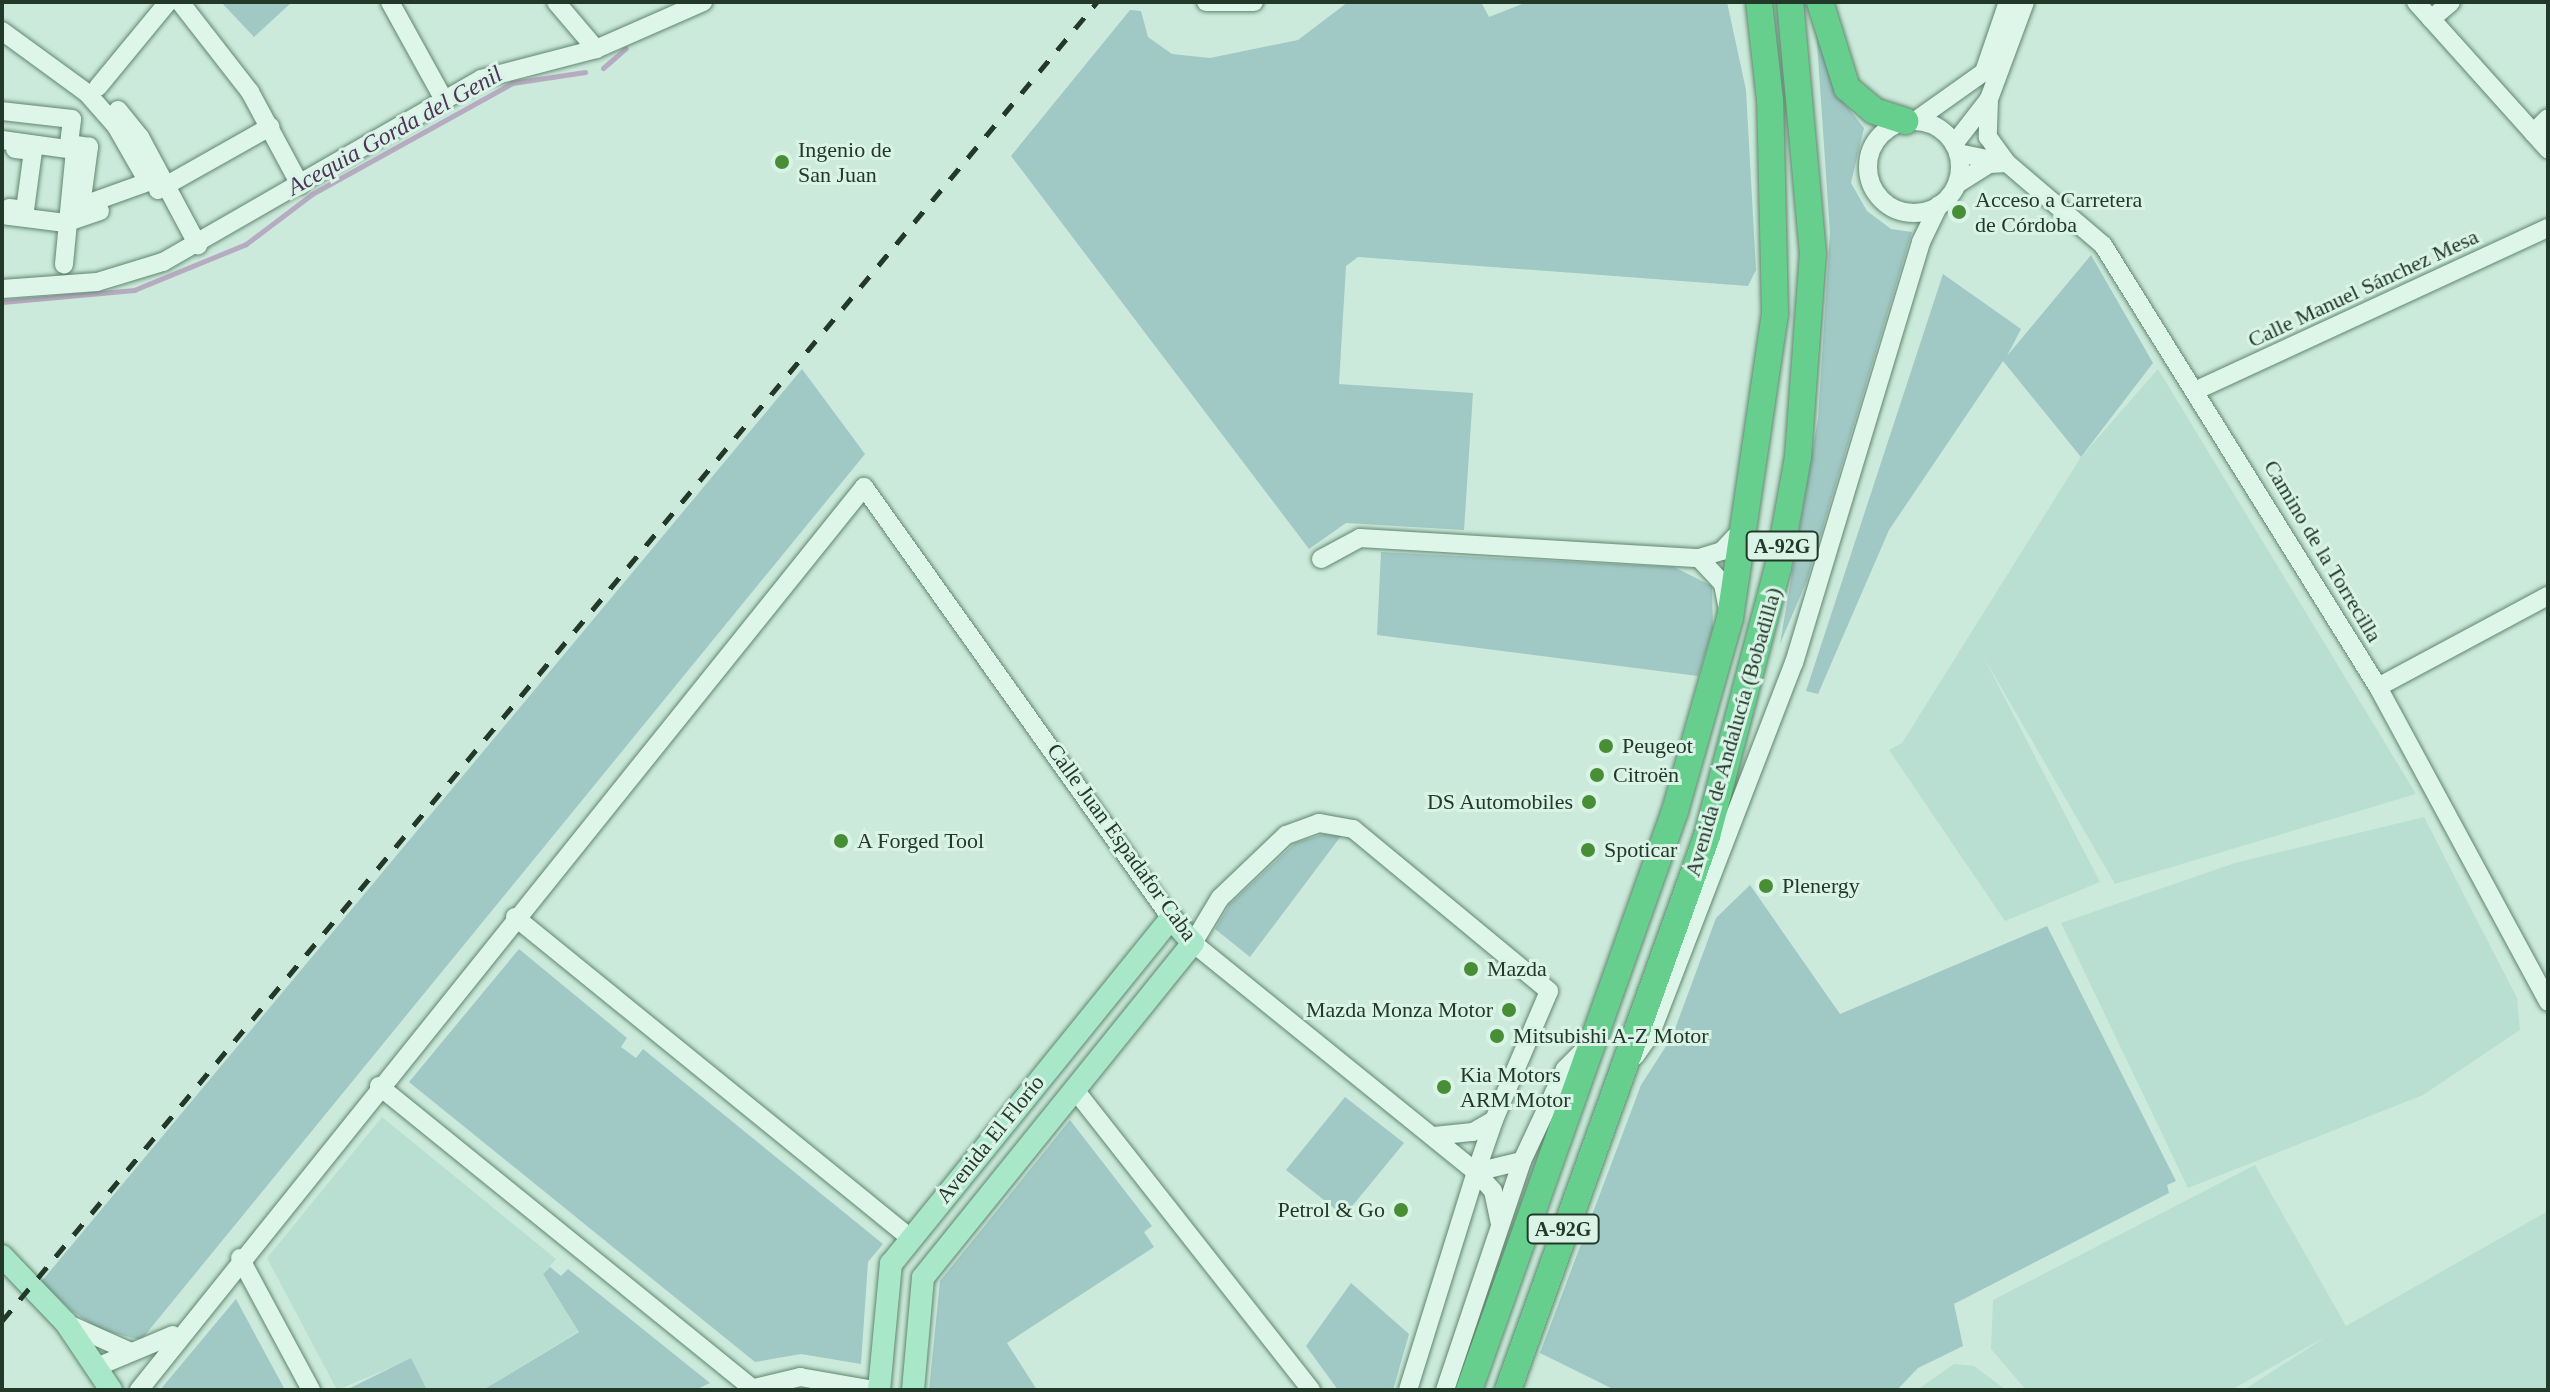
<!DOCTYPE html>
<meta charset="utf-8">
<style>
body{margin:0}
#map{position:relative;width:2550px;height:1392px;overflow:hidden;background:#cbeadb;font-family:Georgia,serif}
div>[style]{position:absolute}
.farmland>*{inset:0;background:#b9dfd2}
.green>*{inset:0;background:#a0c8c5}
.stream>*{height:5px;margin:-2.5px;padding:0 2.5px;transform-origin:2.5px;border-radius:2.5px;background:#b6abc0}
.roads{filter:drop-shadow(0 0 2px #61866e) drop-shadow(0 0 2px #61866e)}
.minor>*{height:18px;margin:-9px;padding:0 9px;transform-origin:9px;border-radius:9px;background:#def6ea}
.minor>.ring{margin:-9px;padding:0;box-sizing:content-box;background:none;border:18px solid #def6ea;border-radius:50%}
.major>*{height:22px;margin:-11px;padding:0 11px;transform-origin:11px;border-radius:11px;background:#a8e8c8}
.highway>*{height:26px;margin:-13px;padding:0 13px;transform-origin:13px;border-radius:13px;background:#66cf8e}
.rail>*{height:5px;margin-top:-2.5px;transform-origin:0;background:repeating-linear-gradient(90deg,#223829 0 14px,transparent 0 28px)}
.dots>*{width:22px;height:22px;translate:-50% -50%;box-sizing:border-box;border:4px solid #daf3e7;border-radius:50%}
span{translate:-50% -50%;white-space:nowrap;text-align:center;line-height:1.15;-webkit-text-stroke:6px #daf3e7;paint-order:stroke}
.shield-label span{padding:2px 6px;background:#daf3e7;border:2px solid;border-radius:6px;-webkit-text-stroke-width:0}
.shield-label{font-size:20px;color:#223829;font-weight:700}
.poi-label{font-size:22px;color:#223829}
.left{translate:0 -50%;text-align:left}
.right{translate:-100% -50%;text-align:right}
.street-label{font-size:22px;color:#223829}
.water-label{font-size:24px;color:#4d3456;font-style:italic}
.frame{position:absolute;inset:0;border:4px solid #223829;pointer-events:none}
</style>
<div id="map">
<div class="farmland">
<div style="clip-path:polygon(2158px 369px,2416px 794px,2115px 884px,1983px 656px,2100px 882px,2005px 921px,1889px 750px,1902px 743px,2081px 457px)"></div>
<div style="clip-path:polygon(2424px 817px,2517px 998px,2520px 1030px,2423px 1095px,2188px 1188px,2061px 923px,2235px 863px)"></div>
<div style="clip-path:polygon(382px 1117px,556px 1259px,543px 1274px,579px 1331px,483px 1390px,427px 1390px,411px 1359px,337px 1390px,267px 1258px)"></div>
<div style="clip-path:polygon(2255px 1165px,2346px 1326px,2548px 1211px,2548px 1390px,2244px 1390px,2327px 1336px,2231px 1390px,2026px 1390px,1991px 1349px,1993px 1300px)"></div>
<div style="clip-path:polygon(1954px 1364px,1974px 1366px,2006px 1390px,1917px 1390px)"></div>
</div>
<div class="green">
<div style="clip-path:polygon(221px 2px,292px 2px,254px 37px)"></div>
<div style="clip-path:polygon(1348px 2px,1481px 2px,1489px 17px,1527px 2px,1727px 2px,1746px 90px,1756px 270px,1748px 286px,1358px 257px,1346px 266px,1339px 384px,1473px 393px,1464px 530px,1346px 523px,1309px 549px,1011px 156px,1130px 10px,1141px 11px,1148px 37px,1172px 54px,1210px 58px,1298px 40px)"></div>
<div style="clip-path:polygon(1816px 28px,1842px 100px,1864px 128px,1851px 183px,1867px 211px,1891px 229px,1912px 232px,1807px 580px,1780px 644px,1818px 418px,1830px 233px)"></div>
<div style="clip-path:polygon(2091px 255px,2153px 363px,2081px 457px,2003px 361px,1889px 530px,1818px 694px,1806px 691px,1943px 274px,2021px 329px,2007px 356px)"></div>
<div style="clip-path:polygon(802px 369px,865px 454px,141px 1340px,100px 1330px,72px 1311px,41px 1282px)"></div>
<div style="clip-path:polygon(1381px 552px,1674px 567px,1712px 586px,1713px 629px,1698px 676px,1377px 635px)"></div>
<div style="clip-path:polygon(1324px 834px,1341px 836px,1250px 957px,1215px 929px,1230px 904px,1295px 843px)"></div>
<div style="clip-path:polygon(1750px 885px,1840px 1014px,2047px 926px,2176px 1181px,2167px 1185px,2169px 1193px,1954px 1304px,1963px 1346px,1918px 1368px,1897px 1390px,1615px 1390px,1540px 1353px,1641px 1085px,1672px 1037px,1716px 918px)"></div>
<div style="clip-path:polygon(519px 949px,627px 1038px,621px 1047px,636px 1058px,643px 1049px,883px 1244px,868px 1262px,861px 1364px,801px 1354px,755px 1362px,409px 1082px)"></div>
<div style="clip-path:polygon(1345px 1097px,1404px 1143px,1344px 1216px,1286px 1170px)"></div>
<div style="clip-path:polygon(1070px 1120px,1152px 1226px,1144px 1232px,1154px 1247px,1007px 1343px,1037px 1390px,929px 1390px,940px 1281px)"></div>
<div style="clip-path:polygon(550px 1267px,561px 1276px,568px 1269px,710px 1383px,695px 1390px,483px 1390px,579px 1332px,543px 1274px)"></div>
<div style="clip-path:polygon(1351px 1283px,1409px 1334px,1393px 1390px,1338px 1390px,1306px 1346px)"></div>
<div style="clip-path:polygon(236px 1299px,285px 1390px,160px 1390px)"></div>
<div style="clip-path:polygon(411px 1358px,427px 1390px,348px 1389px)"></div>
</div>
<div class="stream">
<div style="left:603px;top:68px;width:30px;rotate:-41deg"></div>
<div style="left:2px;top:302px;width:133px;rotate:-5.2deg"></div>
<div style="left:134px;top:290px;width:121px;rotate:-22.3deg"></div>
<div style="left:246px;top:244px;width:83px;rotate:-37.1deg"></div>
<div style="left:312px;top:194px;width:229px;rotate:-29deg"></div>
<div style="left:512px;top:83px;width:74px;rotate:-8.6deg"></div>
</div>
<div class="roads">
<div class="minor">
<div style="left:180px;top:2px;width:114px;rotate:52.1deg"></div>
<div style="left:250px;top:92px;width:106px;rotate:61.7deg"></div>
<div style="left:390px;top:2px;width:110px;rotate:61.1deg"></div>
<div style="left:556px;top:2px;width:62px;rotate:49.6deg"></div>
<div style="left:1206px;top:2px;width:48px"></div>
<div style="left:2416px;top:2px;width:198px;rotate:48.1deg"></div>
<div style="left:2431px;top:19px;width:26px;rotate:-40deg"></div>
<div style="left:2px;top:31px;width:105px;rotate:36.1deg"></div>
<div style="left:87px;top:93px;width:44px;rotate:48.7deg"></div>
<div style="left:116px;top:126px;width:64px;rotate:60.3deg"></div>
<div style="left:148px;top:182px;width:71px;rotate:160.3deg"></div>
<div style="left:81px;top:206px;width:60px;rotate:-82.3deg"></div>
<div style="left:89px;top:147px;width:20px;rotate:-171deg"></div>
<div style="left:69px;top:144px;width:25px;rotate:-83deg"></div>
<div style="left:72px;top:119px;width:70px;rotate:-173.5deg"></div>
<div style="left:98px;top:87px;width:110px;rotate:-50.5deg"></div>
<div style="left:1989px;top:99px;width:38px;rotate:92deg"></div>
<div style="left:1988px;top:137px;width:29px;rotate:54deg"></div>
<div style="left:118px;top:110px;width:35px;rotate:51deg"></div>
<div style="left:140px;top:137px;width:123px;rotate:61.8deg"></div>
<div class="ring" style="left:1868px;top:121px;width:74px;height:74px"></div>
<div style="left:1915px;top:121px;width:85px;rotate:-35.4deg"></div>
<div style="left:1984px;top:72px;width:74px;rotate:-71.1deg"></div>
<div style="left:2533px;top:133px;width:21px;rotate:-45deg"></div>
<div style="left:2px;top:140px;width:74px;rotate:7.8deg"></div>
<div style="left:75px;top:150px;width:115px;rotate:95.5deg"></div>
<div style="left:1954px;top:144px;width:57px;rotate:-52.1deg"></div>
<div style="left:1989px;top:99px;width:103px;rotate:-69.6deg"></div>
<div style="left:1958px;top:153px;width:50px;rotate:11.5deg"></div>
<div style="left:2007px;top:163px;width:126px;rotate:40.5deg"></div>
<div style="left:2103px;top:245px;width:521px;rotate:58.11deg"></div>
<div style="left:2378px;top:687px;width:358px;rotate:61.6deg"></div>
<div style="left:1957px;top:184px;width:38px;rotate:-32deg"></div>
<div style="left:1989px;top:164px;width:18px;rotate:-3deg"></div>
<div style="left:158px;top:190px;width:129px;rotate:-29.4deg"></div>
<div style="left:9px;top:208px;width:16px;rotate:7deg"></div>
<div style="left:25px;top:210px;width:60px;rotate:-82.3deg"></div>
<div style="left:33px;top:151px;width:18px;rotate:-174deg"></div>
<div style="left:2px;top:215px;width:64px;rotate:7.2deg"></div>
<div style="left:65px;top:223px;width:37px;rotate:-19deg"></div>
<div style="left:2px;top:289px;width:95px;rotate:-4.2deg"></div>
<div style="left:97px;top:282px;width:69px;rotate:-16.9deg"></div>
<div style="left:163px;top:262px;width:367px;rotate:-29.9deg"></div>
<div style="left:481px;top:79px;width:119px;rotate:-14.6deg"></div>
<div style="left:596px;top:49px;width:117px;rotate:-23.7deg"></div>
<div style="left:2197px;top:390px;width:387px;rotate:-24.8deg"></div>
<div style="left:1699px;top:558px;width:35px;rotate:47deg"></div>
<div style="left:1723px;top:584px;width:21px;rotate:79deg"></div>
<div style="left:1321px;top:559px;width:44px;rotate:-28.3deg"></div>
<div style="left:1360px;top:538px;width:340px;rotate:3.4deg"></div>
<div style="left:1699px;top:558px;width:24px;rotate:-17deg"></div>
<div style="left:1722px;top:551px;width:34px;rotate:-47deg"></div>
<div style="left:2378px;top:687px;width:193px;rotate:-28.2deg"></div>
<div style="left:515px;top:917px;width:508px;rotate:39.08deg"></div>
<div style="left:1635px;top:1056px;width:28px;rotate:-55deg"></div>
<div style="left:1651px;top:1033px;width:397px;rotate:-68.9deg"></div>
<div style="left:1794px;top:663px;width:440px;rotate:-73.2deg"></div>
<div style="left:1921px;top:242px;width:41px;rotate:-64.1deg"></div>
<div style="left:379px;top:1086px;width:479px;rotate:39deg"></div>
<div style="left:1075px;top:1090px;width:382px;rotate:51.8deg"></div>
<div style="left:1434px;top:1136px;width:39px;rotate:-6deg"></div>
<div style="left:1473px;top:1132px;width:24px;rotate:-30deg"></div>
<div style="left:1476px;top:1172px;width:47px;rotate:-13.4deg"></div>
<div style="left:240px;top:1258px;width:150px;rotate:61.7deg"></div>
<div style="left:66px;top:1323px;width:71px;rotate:24deg"></div>
<div style="left:99px;top:1366px;width:80px;rotate:-22.7deg"></div>
<div style="left:139px;top:1390px;width:1158px;rotate:-51.24deg"></div>
<div style="left:864px;top:487px;width:529px;rotate:54.54deg"></div>
<div style="left:746px;top:1390px;width:56px;rotate:-13.5deg"></div>
<div style="left:800px;top:1377px;width:74px;rotate:10.1deg"></div>
<div style="left:1408px;top:1390px;width:228px;rotate:-72.7deg"></div>
<div style="left:1476px;top:1172px;width:55px;rotate:-70.9deg"></div>
<div style="left:1494px;top:1120px;width:140px;rotate:-66.9deg"></div>
<div style="left:1549px;top:991px;width:254px;rotate:-140.4deg"></div>
<div style="left:1353px;top:829px;width:35px;rotate:-170deg"></div>
<div style="left:1319px;top:823px;width:35px;rotate:160deg"></div>
<div style="left:1286px;top:835px;width:91px;rotate:136.3deg"></div>
<div style="left:1220px;top:898px;width:52px;rotate:121deg"></div>
<div style="left:1193px;top:943px;width:364px;rotate:39deg"></div>
<div style="left:1476px;top:1172px;width:25px;rotate:48deg"></div>
<div style="left:1493px;top:1191px;width:33px;rotate:78deg"></div>
<div style="left:1445px;top:1390px;width:242px;rotate:-71.4deg"></div>
<div style="left:1522px;top:1161px;width:102px;rotate:-64.9deg"></div>
<div style="left:1565px;top:1069px;width:33px;rotate:-45deg"></div>
</div>
<div class="major">
<div style="left:2px;top:1256px;width:93px;rotate:46.3deg"></div>
<div style="left:66px;top:1323px;width:81px;rotate:56.1deg"></div>
<div style="left:879px;top:1390px;width:127px;rotate:-84.6deg"></div>
<div style="left:891px;top:1264px;width:445px;rotate:-51deg"></div>
<div style="left:1171px;top:918px;width:33px;rotate:49deg"></div>
<div style="left:1193px;top:943px;width:430px;rotate:128.9deg"></div>
<div style="left:923px;top:1278px;width:112px;rotate:95.1deg"></div>
</div>
<div class="highway">
<div style="left:1820px;top:2px;width:90px;rotate:72.6deg"></div>
<div style="left:1847px;top:88px;width:35px;rotate:40deg"></div>
<div style="left:1874px;top:111px;width:33px;rotate:18deg"></div>
<div style="left:1469px;top:1390px;width:615px;rotate:-70.42deg"></div>
<div style="left:1675px;top:811px;width:201px;rotate:-74.1deg"></div>
<div style="left:1730px;top:618px;width:307px;rotate:-81.6deg"></div>
<div style="left:1775px;top:314px;width:214px;rotate:-91.3deg"></div>
<div style="left:1770px;top:100px;width:99px;rotate:-96.4deg"></div>
<div style="left:1508px;top:1390px;width:589px;rotate:-70.24deg"></div>
<div style="left:1707px;top:836px;width:277px;rotate:-75.2deg"></div>
<div style="left:1778px;top:568px;width:113px;rotate:-79.8deg"></div>
<div style="left:1798px;top:457px;width:204px;rotate:-85.8deg"></div>
<div style="left:1813px;top:254px;width:253px;rotate:-95.2deg"></div>
</div>
</div>
<div class="rail">
<div style="left:2px;top:1321px;width:1714px;rotate:-50.3deg"></div>
</div>
<div class="dots">
<div style="left:782px;top:162px;background:#488e37"></div>
<div style="left:1959px;top:212px;background:#488e37"></div>
<div style="left:1606px;top:746px;background:#488e37"></div>
<div style="left:1597px;top:775px;background:#488e37"></div>
<div style="left:1589px;top:802px;background:#488e37"></div>
<div style="left:841px;top:841px;background:#488e37"></div>
<div style="left:1588px;top:850px;background:#488e37"></div>
<div style="left:1766px;top:886px;background:#488e37"></div>
<div style="left:1471px;top:969px;background:#488e37"></div>
<div style="left:1509px;top:1010px;background:#488e37"></div>
<div style="left:1497px;top:1036px;background:#488e37"></div>
<div style="left:1444px;top:1087px;background:#488e37"></div>
<div style="left:1401px;top:1210px;background:#488e37"></div>
</div>
<div class="shield-label">
<span style="left:1782px;top:546px">A-92G</span>
<span style="left:1563px;top:1229px">A-92G</span>
</div>
<div class="poi-label">
<span class="left" style="left:798px;top:162px">Ingenio de<br>San Juan</span>
<span class="left" style="left:1975px;top:212px">Acceso a Carretera<br>de Córdoba</span>
<span class="left" style="left:1622px;top:746px">Peugeot</span>
<span class="left" style="left:1613px;top:775px">Citroën</span>
<span class="right" style="left:1573px;top:802px">DS Automobiles</span>
<span class="left" style="left:857px;top:841px">A Forged Tool</span>
<span class="left" style="left:1604px;top:850px">Spoticar</span>
<span class="left" style="left:1782px;top:886px">Plenergy</span>
<span class="left" style="left:1487px;top:969px">Mazda</span>
<span class="right" style="left:1493px;top:1010px">Mazda Monza Motor</span>
<span class="left" style="left:1513px;top:1036px">Mitsubishi A-Z Motor</span>
<span class="left" style="left:1460px;top:1087px">Kia Motors<br>ARM Motor</span>
<span class="right" style="left:1385px;top:1210px">Petrol &amp; Go</span>
</div>
<div class="street-label">
<span style="left:2363px;top:288px;rotate:-25deg">Calle Manuel Sánchez Mesa</span>
<span style="left:2323px;top:551px;rotate:59deg">Camino de la Torrecilla</span>
<span style="left:1733px;top:732px;rotate:-74deg">Avenida de Andalucía (Bobadilla)</span>
<span style="left:1122px;top:842px;rotate:54deg">Calle Juan Espadafor Caba</span>
<span style="left:990px;top:1139px;rotate:-51deg">Avenida El Florío</span>
</div>
<div class="water-label">
<span style="left:395px;top:131px;rotate:-29deg">Acequia Gorda del Genil</span>
</div>
<div class="frame"></div>
</div>
